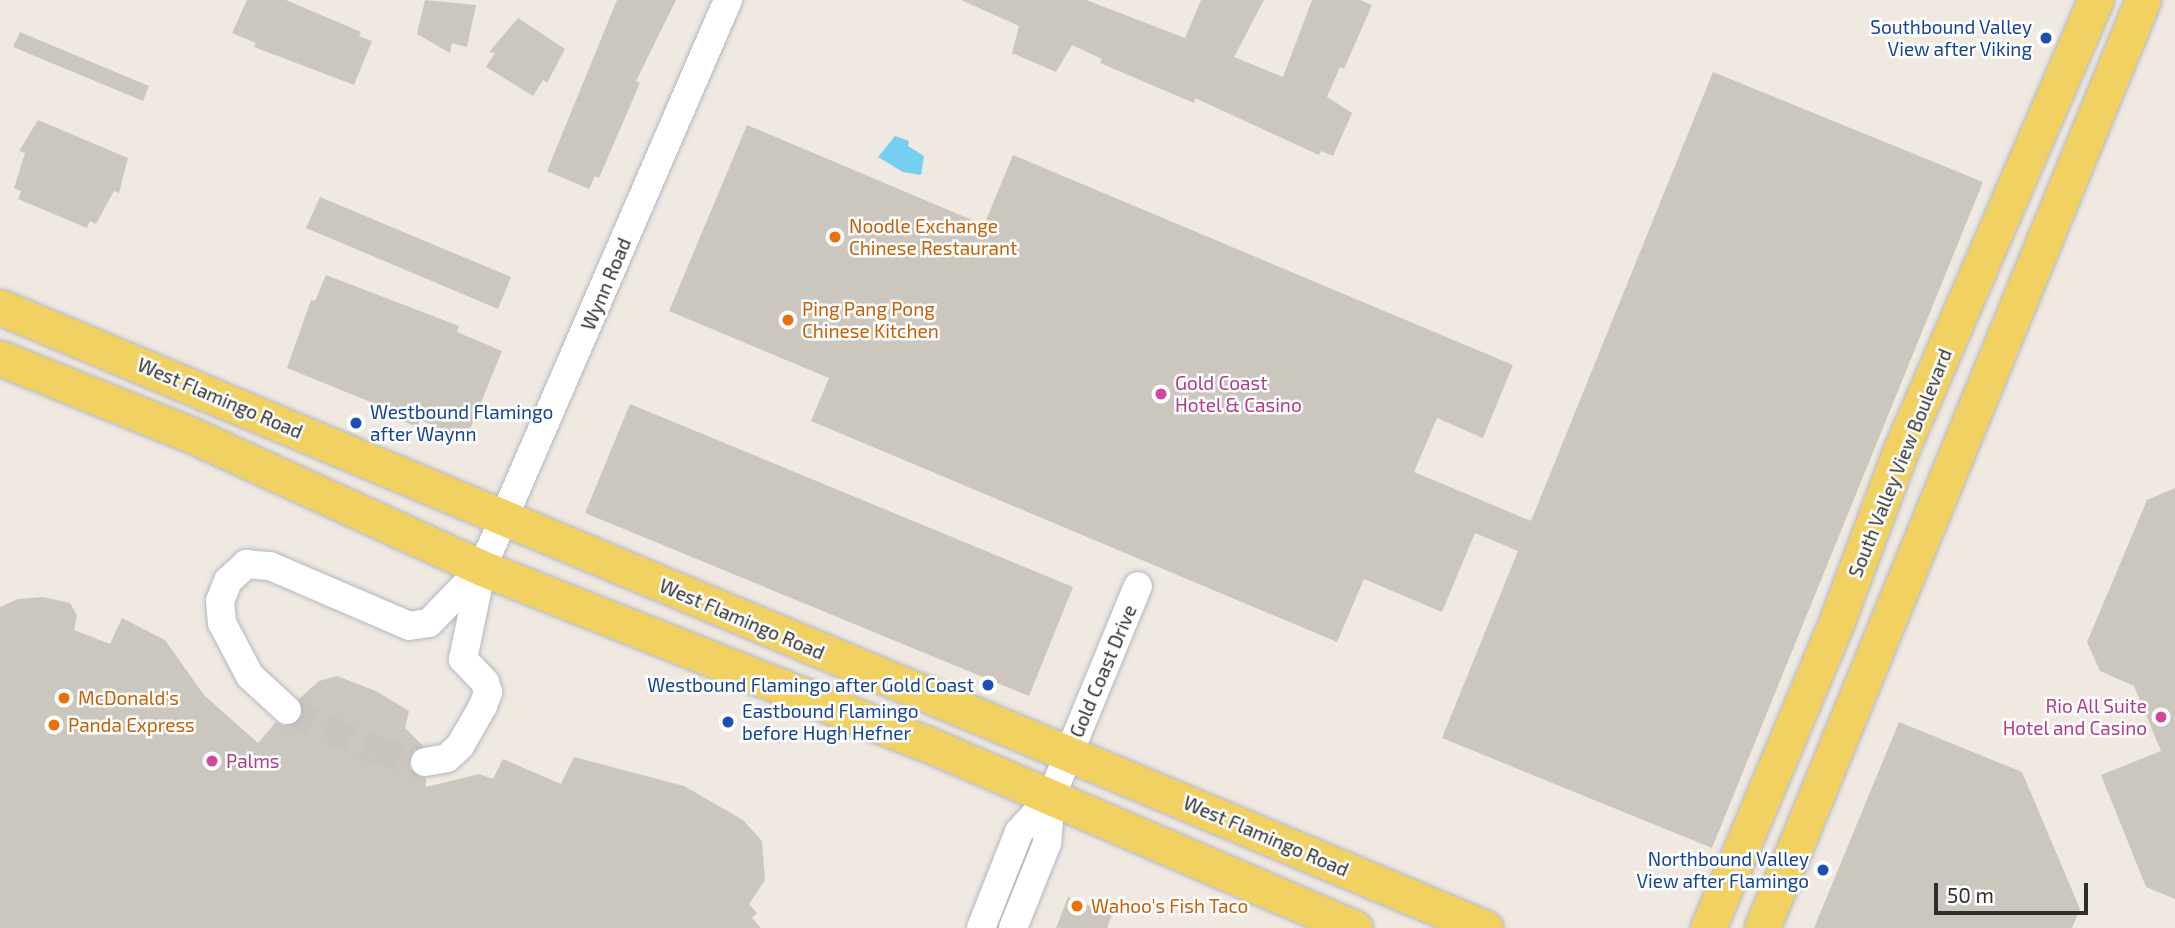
<!DOCTYPE html>
<style>
body{margin:0}
#map{position:relative;width:2175px;height:928px;overflow:hidden;background:#efe9e1;font-family:"Exo 2",sans-serif}
div>[style]{position:absolute}
.water>*{inset:0;background:#75cff0}
.building>*{inset:0;background:#cbc7bf}
.minor-tunnel>*{height:28px;margin-top:-14px;transform-origin:0;background:repeating-linear-gradient(90deg,#c8c4bd 0 28px,transparent 0 42px)}
.roads{filter:drop-shadow(0 0 2px #b4b7c1) drop-shadow(0 0 2px #b4b7c1)}
.minor>*{height:28px;margin:-14px;padding:0 14px;transform-origin:14px;border-radius:14px;background:#fff}
.major>*{height:35px;margin:-17.5px;padding:0 17.5px;transform-origin:17.5px;border-radius:17.5px;background:#f2d163}
.dots>*{width:19px;height:19px;translate:-50% -50%;box-sizing:border-box;border:4px solid #fff;border-radius:50%}
span{translate:-50% -50%;white-space:nowrap;text-align:center;line-height:1.15;-webkit-text-stroke:5px #fff;paint-order:stroke}
.transit-label{font-size:19px;color:#164399}
.right{translate:-100% -50%;text-align:right}
.left{translate:0 -50%;text-align:left}
.food-label{font-size:19px;color:#c56008}
.street-label{font-size:19px;color:#2e2e2e}
.hotel-label{font-size:19px;color:#b23c85}
.scale{position:absolute;left:1934px;top:883px;width:154px;height:32px;box-sizing:border-box;border:4px solid #2e2e2e;border-top:0;padding-left:9px;font-size:21px;line-height:24px;white-space:nowrap;color:#2e2e2e;-webkit-text-stroke:5px #fff;paint-order:stroke}
</style>
<div id="map">
<div class="water">
<div style="clip-path:polygon(895px 136px,909px 141px,908px 146px,924px 156px,921px 175px,903px 172px,878px 157px)"></div>
</div>
<div class="building">
<div style="clip-path:polygon(247px 0,286px 0,361px 32px,359px 36px,372px 41px,354px 85px,254px 47px,256px 43px,232px 33px)"></div>
<div style="clip-path:polygon(425px 0,476px 5px,467px 47px,452px 43px,450px 53px,417px 34px)"></div>
<div style="clip-path:polygon(617px 0,676px 0,636px 81px,640px 83px,599px 178px,595px 176px,589px 189px,547px 171px)"></div>
<div style="clip-path:polygon(961px 0,1086px 0,1185px 38px,1201px 0,1264px 0,1234px 57px,1283px 77px,1312px 0,1360px 0,1372px 5px,1344px 69px,1340px 67px,1327px 97px,1352px 113px,1333px 156px,1321px 151px,1319px 155px,1195px 98px,1194px 103px,1100px 63px,1102px 59px,1072px 45px,1056px 72px,1012px 53px,1019px 26px)"></div>
<div style="clip-path:polygon(518px 18px,565px 49px,547px 83px,543px 80px,533px 96px,486px 67px,495px 53px,489px 52px)"></div>
<div style="clip-path:polygon(20px 32px,149px 86px,143px 101px,13px 47px)"></div>
<div style="clip-path:polygon(1713px 72px,1983px 182px,1712px 848px,1442px 738px,1518px 551px,1475px 533px,1442px 612px,1364px 579px,1337px 642px,811px 421px,829px 378px,669px 311px,747px 125px,984px 225px,1013px 155px,1513px 365px,1483px 438px,1437px 418px,1414px 472px,1531px 521px)"></div>
<div style="clip-path:polygon(38px 120px,128px 158px,119px 193px,114px 191px,96px 224px,90px 221px,87px 228px,18px 199px,21px 191px,14px 188px,25px 153px,19px 151px)"></div>
<div style="clip-path:polygon(320px 197px,511px 277px,498px 309px,306px 228px)"></div>
<div style="clip-path:polygon(326px 275px,459px 326px,457px 332px,502px 351px,466px 439px,420px 420px,417px 427px,398px 419px,400px 414px,287px 368px,311px 300px,315px 301px)"></div>
<div style="clip-path:polygon(630px 404px,1073px 587px,1029px 696px,585px 513px)"></div>
<div style="clip-path:polygon(2175px 488px,2175px 899px,2146px 887px,2101px 775px,2161px 751px,2134px 686px,2100px 671px,2087px 642px,2147px 500px)"></div>
<div style="clip-path:polygon(43px 597px,70px 603px,77px 615px,74px 630px,110px 644px,122px 618px,165px 640px,204px 695px,258px 743px,276px 722px,284px 726px,299px 722px,303px 713px,299px 699px,319px 681px,337px 676px,376px 691px,409px 711px,405px 728px,423px 746px,414px 750px,409px 766px,413px 773px,426px 778px,426px 787px,479px 774px,493px 779px,503px 759px,561px 784px,574px 757px,684px 786px,743px 820px,762px 841px,765px 880px,749px 904px,757px 913px,752px 918px,761px 928px,0 928px,0 607px,18px 599px)"></div>
<div style="clip-path:polygon(1899px 722px,2022px 772px,2080px 909px,2072px 928px,1814px 928px)"></div>
<div style="clip-path:polygon(1068px 897px,1112px 915px,1107px 928px,1056px 928px)"></div>
</div>
<div class="minor-tunnel">
<div style="left:287px;top:710px;width:95px;rotate:24.9deg"></div>
<div style="left:373px;top:750px;width:53px;rotate:13deg"></div>
</div>
<div class="roads">
<div class="minor">
<div style="left:287px;top:710px;width:50px;rotate:-137.4deg"></div>
<div style="left:250px;top:676px;width:60px;rotate:-117.8deg"></div>
<div style="left:222px;top:623px;width:22px;rotate:-95deg"></div>
<div style="left:220px;top:601px;width:22px;rotate:-68deg"></div>
<div style="left:228px;top:581px;width:25px;rotate:-43deg"></div>
<div style="left:246px;top:564px;width:24px;rotate:5deg"></div>
<div style="left:270px;top:566px;width:151px;rotate:23.3deg"></div>
<div style="left:409px;top:626px;width:20px;rotate:-9deg"></div>
<div style="left:429px;top:623px;width:76px;rotate:-46.1deg"></div>
<div style="left:425px;top:762px;width:22px;rotate:-10deg"></div>
<div style="left:447px;top:758px;width:18px;rotate:-43deg"></div>
<div style="left:460px;top:746px;width:46px;rotate:-60.1deg"></div>
<div style="left:483px;top:706px;width:15px;rotate:-70deg"></div>
<div style="left:488px;top:692px;width:10px;rotate:-107deg"></div>
<div style="left:485px;top:682px;width:32px;rotate:-134deg"></div>
<div style="left:463px;top:659px;width:93px;rotate:-78.2deg"></div>
<div style="left:482px;top:568px;width:619px;rotate:-66.58deg"></div>
<div style="left:981px;top:928px;width:103px;rotate:-68.4deg"></div>
<div style="left:1019px;top:832px;width:47px;rotate:-47.6deg"></div>
<div style="left:1013px;top:928px;width:92px;rotate:-68.2deg"></div>
<div style="left:1047px;top:843px;width:46px;rotate:-85deg"></div>
<div style="left:1051px;top:797px;width:228px;rotate:-67.6deg"></div>
</div>
<div class="major">
<div style="left:0;top:307px;width:1610px;rotate:22.69deg"></div>
<div style="left:0;top:358px;width:201px;rotate:21.9deg"></div>
<div style="left:187px;top:433px;width:324px;rotate:24.6deg"></div>
<div style="left:482px;top:568px;width:476px;rotate:21.6deg"></div>
<div style="left:925px;top:743px;width:468px;rotate:23.3deg"></div>
<div style="left:1708px;top:928px;width:336px;rotate:-67.2deg"></div>
<div style="left:1838px;top:618px;width:177px;rotate:-69.5deg"></div>
<div style="left:1900px;top:452px;width:493px;rotate:-66.6deg"></div>
<div style="left:1762px;top:928px;width:1003px;rotate:-67.68deg"></div>
</div>
</div>
<div class="dots">
<div style="left:2046px;top:38px;background:#1a4fb4"></div>
<div style="left:835px;top:237px;background:#e8710a"></div>
<div style="left:788px;top:320px;background:#e8710a"></div>
<div style="left:1161px;top:394px;background:#d1479c"></div>
<div style="left:356px;top:423px;background:#1a4fb4"></div>
<div style="left:988px;top:685px;background:#1a4fb4"></div>
<div style="left:64px;top:698px;background:#e8710a"></div>
<div style="left:2161px;top:717px;background:#d1479c"></div>
<div style="left:728px;top:722px;background:#1a4fb4"></div>
<div style="left:54px;top:725px;background:#e8710a"></div>
<div style="left:212px;top:761px;background:#d1479c"></div>
<div style="left:1823px;top:870px;background:#1a4fb4"></div>
<div style="left:1077px;top:906px;background:#e8710a"></div>
</div>
<div class="transit-label">
<span class="right" style="left:2032px;top:38px">Southbound Valley<br>View after Viking</span>
<span class="left" style="left:370px;top:423px">Westbound Flamingo<br>after Waynn</span>
<span class="right" style="left:974px;top:685px">Westbound Flamingo after Gold Coast</span>
<span class="left" style="left:742px;top:722px">Eastbound Flamingo<br>before Hugh Hefner</span>
<span class="right" style="left:1809px;top:870px">Northbound Valley<br>View after Flamingo</span>
</div>
<div class="food-label">
<span class="left" style="left:849px;top:237px">Noodle Exchange<br>Chinese Restaurant</span>
<span class="left" style="left:802px;top:320px">Ping Pang Pong<br>Chinese Kitchen</span>
<span class="left" style="left:78px;top:698px">McDonald's</span>
<span class="left" style="left:68px;top:725px">Panda Express</span>
<span class="left" style="left:1091px;top:906px">Wahoo's Fish Taco</span>
</div>
<div class="street-label">
<span style="left:606px;top:284px;rotate:-67deg">Wynn Road</span>
<span style="left:220px;top:398px;rotate:23deg">West Flamingo Road</span>
<span style="left:1900px;top:463px;rotate:-68deg">South Valley View Boulevard</span>
<span style="left:742px;top:619px;rotate:23deg">West Flamingo Road</span>
<span style="left:1103px;top:671px;rotate:-67deg">Gold Coast Drive</span>
<span style="left:1266px;top:836px;rotate:23deg">West Flamingo Road</span>
</div>
<div class="hotel-label">
<span class="left" style="left:1175px;top:394px">Gold Coast<br>Hotel &amp; Casino</span>
<span class="right" style="left:2147px;top:717px">Rio All Suite<br>Hotel and Casino</span>
<span class="left" style="left:226px;top:761px">Palms</span>
</div>
<div class="scale">50 m</div>
</div>
